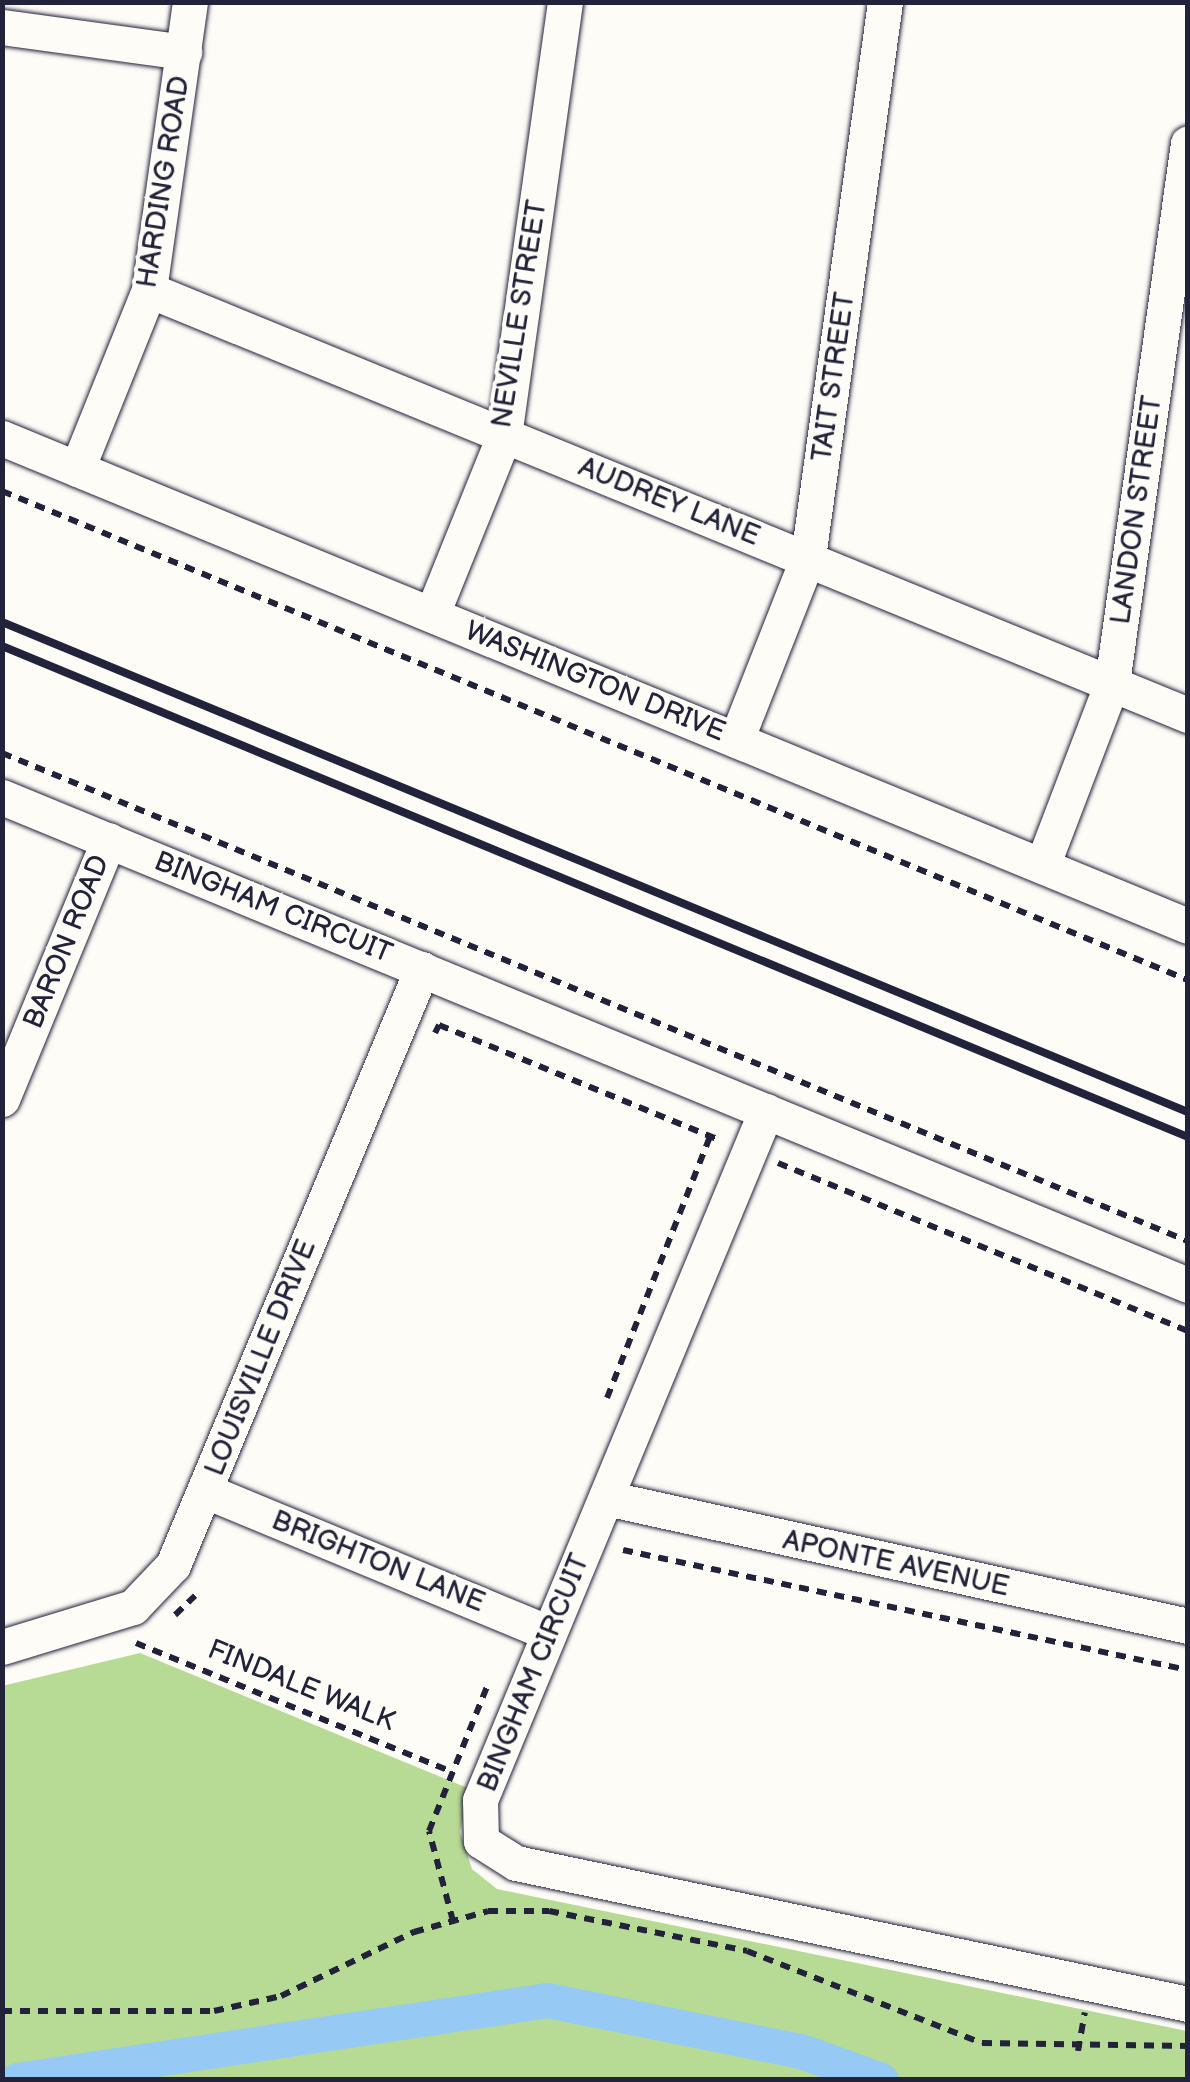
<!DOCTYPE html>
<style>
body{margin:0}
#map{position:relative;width:1190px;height:2082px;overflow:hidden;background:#fdfcf7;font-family:"Balsamiq Sans",sans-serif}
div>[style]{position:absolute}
.green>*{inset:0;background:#b7da94}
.canal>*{height:35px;margin:-17.5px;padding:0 17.5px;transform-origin:17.5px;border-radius:17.5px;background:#96c9f3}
.path>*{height:6px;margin-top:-3px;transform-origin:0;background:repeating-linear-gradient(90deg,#22223b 0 10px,transparent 0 18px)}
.roads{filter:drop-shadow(0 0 2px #22223b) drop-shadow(0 0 2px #22223b)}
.minor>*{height:35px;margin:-17.5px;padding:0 17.5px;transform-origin:17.5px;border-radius:17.5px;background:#fdfcf7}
.rail>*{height:8px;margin:-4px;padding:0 4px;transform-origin:4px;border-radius:4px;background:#22223b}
span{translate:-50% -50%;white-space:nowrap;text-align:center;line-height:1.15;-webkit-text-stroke:8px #fdfcf7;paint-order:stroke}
.street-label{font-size:28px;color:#22223b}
.frame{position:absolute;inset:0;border:5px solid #22223b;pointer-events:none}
</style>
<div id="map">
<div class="green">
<div style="clip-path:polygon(140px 1653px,470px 1789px,460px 1832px,472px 1869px,497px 1889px,1187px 2031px,1187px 2079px,3px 2079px,2px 1686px)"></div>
</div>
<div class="canal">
<div style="left:17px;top:2080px;width:536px;rotate:-8.58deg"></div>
<div style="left:547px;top:2000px;width:259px;rotate:11.4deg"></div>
<div style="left:801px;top:2051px;width:85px;rotate:19.9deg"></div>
</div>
<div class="path">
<div style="left:2px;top:491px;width:1283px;rotate:22.41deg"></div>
<div style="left:2px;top:753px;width:1282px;rotate:22.37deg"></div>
<div style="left:435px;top:1033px;width:9px;rotate:-63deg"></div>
<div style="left:439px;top:1025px;width:304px;rotate:22.3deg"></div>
<div style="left:778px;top:1163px;width:443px;rotate:22.3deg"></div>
<div style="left:607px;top:1398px;width:282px;rotate:-68.5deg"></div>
<div style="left:623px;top:1550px;width:578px;rotate:11.99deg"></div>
<div style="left:175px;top:1615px;width:28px;rotate:-44deg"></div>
<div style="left:136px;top:1643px;width:339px;rotate:22.2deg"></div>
<div style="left:453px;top:1921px;width:93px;rotate:-104.9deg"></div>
<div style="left:429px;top:1831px;width:155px;rotate:-68.1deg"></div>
<div style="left:2px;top:2011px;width:212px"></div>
<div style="left:214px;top:2011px;width:69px;rotate:-12.6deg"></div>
<div style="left:281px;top:1996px;width:148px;rotate:-25.7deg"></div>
<div style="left:414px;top:1932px;width:77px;rotate:-15.8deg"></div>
<div style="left:488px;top:1911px;width:61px"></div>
<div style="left:549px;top:1911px;width:202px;rotate:11.4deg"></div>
<div style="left:747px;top:1951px;width:252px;rotate:21.4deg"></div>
<div style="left:982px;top:2043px;width:206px;rotate:0.8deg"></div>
<div style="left:1078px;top:2051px;width:39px;rotate:-80deg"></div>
</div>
<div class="roads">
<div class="minor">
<div style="left:2px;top:27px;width:184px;rotate:7.8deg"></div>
<div style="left:149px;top:290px;width:1123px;rotate:22.25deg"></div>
<div style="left:2px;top:438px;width:1282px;rotate:22.37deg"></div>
<div style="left:77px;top:469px;width:193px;rotate:-68.1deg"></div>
<div style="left:149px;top:290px;width:291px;rotate:-81.9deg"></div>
<div style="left:432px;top:614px;width:192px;rotate:-68deg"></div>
<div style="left:504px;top:436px;width:438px;rotate:-82deg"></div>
<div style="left:736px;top:740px;width:197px;rotate:-68.5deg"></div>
<div style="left:808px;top:557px;width:560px;rotate:-82.1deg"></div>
<div style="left:2px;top:797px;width:1282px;rotate:22.37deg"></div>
<div style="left:1042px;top:866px;width:196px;rotate:-69.1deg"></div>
<div style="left:1112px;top:683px;width:545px;rotate:-81.99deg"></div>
<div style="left:2px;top:1099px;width:280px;rotate:-67.6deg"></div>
<div style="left:766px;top:1111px;width:746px;rotate:112.54deg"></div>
<div style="left:480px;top:1800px;width:41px;rotate:88.6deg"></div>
<div style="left:481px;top:1841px;width:41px;rotate:32.2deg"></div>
<div style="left:516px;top:1863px;width:687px;rotate:11.85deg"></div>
<div style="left:206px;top:1491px;width:371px;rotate:22.5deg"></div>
<div style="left:606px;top:1498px;width:596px;rotate:12.4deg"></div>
<div style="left:2px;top:1647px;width:137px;rotate:-17deg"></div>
<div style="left:133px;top:1607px;width:58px;rotate:-46.4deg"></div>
<div style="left:173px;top:1565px;width:646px;rotate:-67.33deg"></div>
</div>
</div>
<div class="rail">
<div style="left:2px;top:622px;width:1283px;rotate:22.45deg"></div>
<div style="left:2px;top:646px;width:1284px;rotate:22.49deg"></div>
</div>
<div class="street-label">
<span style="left:164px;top:182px;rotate:-81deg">HARDING ROAD</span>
<span style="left:520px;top:314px;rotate:-81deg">NEVILLE STREET</span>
<span style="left:834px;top:377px;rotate:-82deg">TAIT STREET</span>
<span style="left:669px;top:502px;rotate:22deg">AUDREY LANE</span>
<span style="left:1137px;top:510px;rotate:-82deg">LANDON STREET</span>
<span style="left:595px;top:682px;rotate:22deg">WASHINGTON DRIVE</span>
<span style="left:273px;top:908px;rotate:22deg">BINGHAM CIRCUIT</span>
<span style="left:67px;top:942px;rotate:-68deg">BARON ROAD</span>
<span style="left:261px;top:1358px;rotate:-68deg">LOUISVILLE DRIVE</span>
<span style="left:378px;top:1562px;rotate:22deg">BRIGHTON LANE</span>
<span style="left:896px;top:1564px;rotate:12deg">APONTE AVENUE</span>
<span style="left:534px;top:1673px;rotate:-68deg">BINGHAM CIRCUIT</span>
<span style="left:301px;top:1686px;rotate:22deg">FINDALE WALK</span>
</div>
<div class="frame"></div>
</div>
